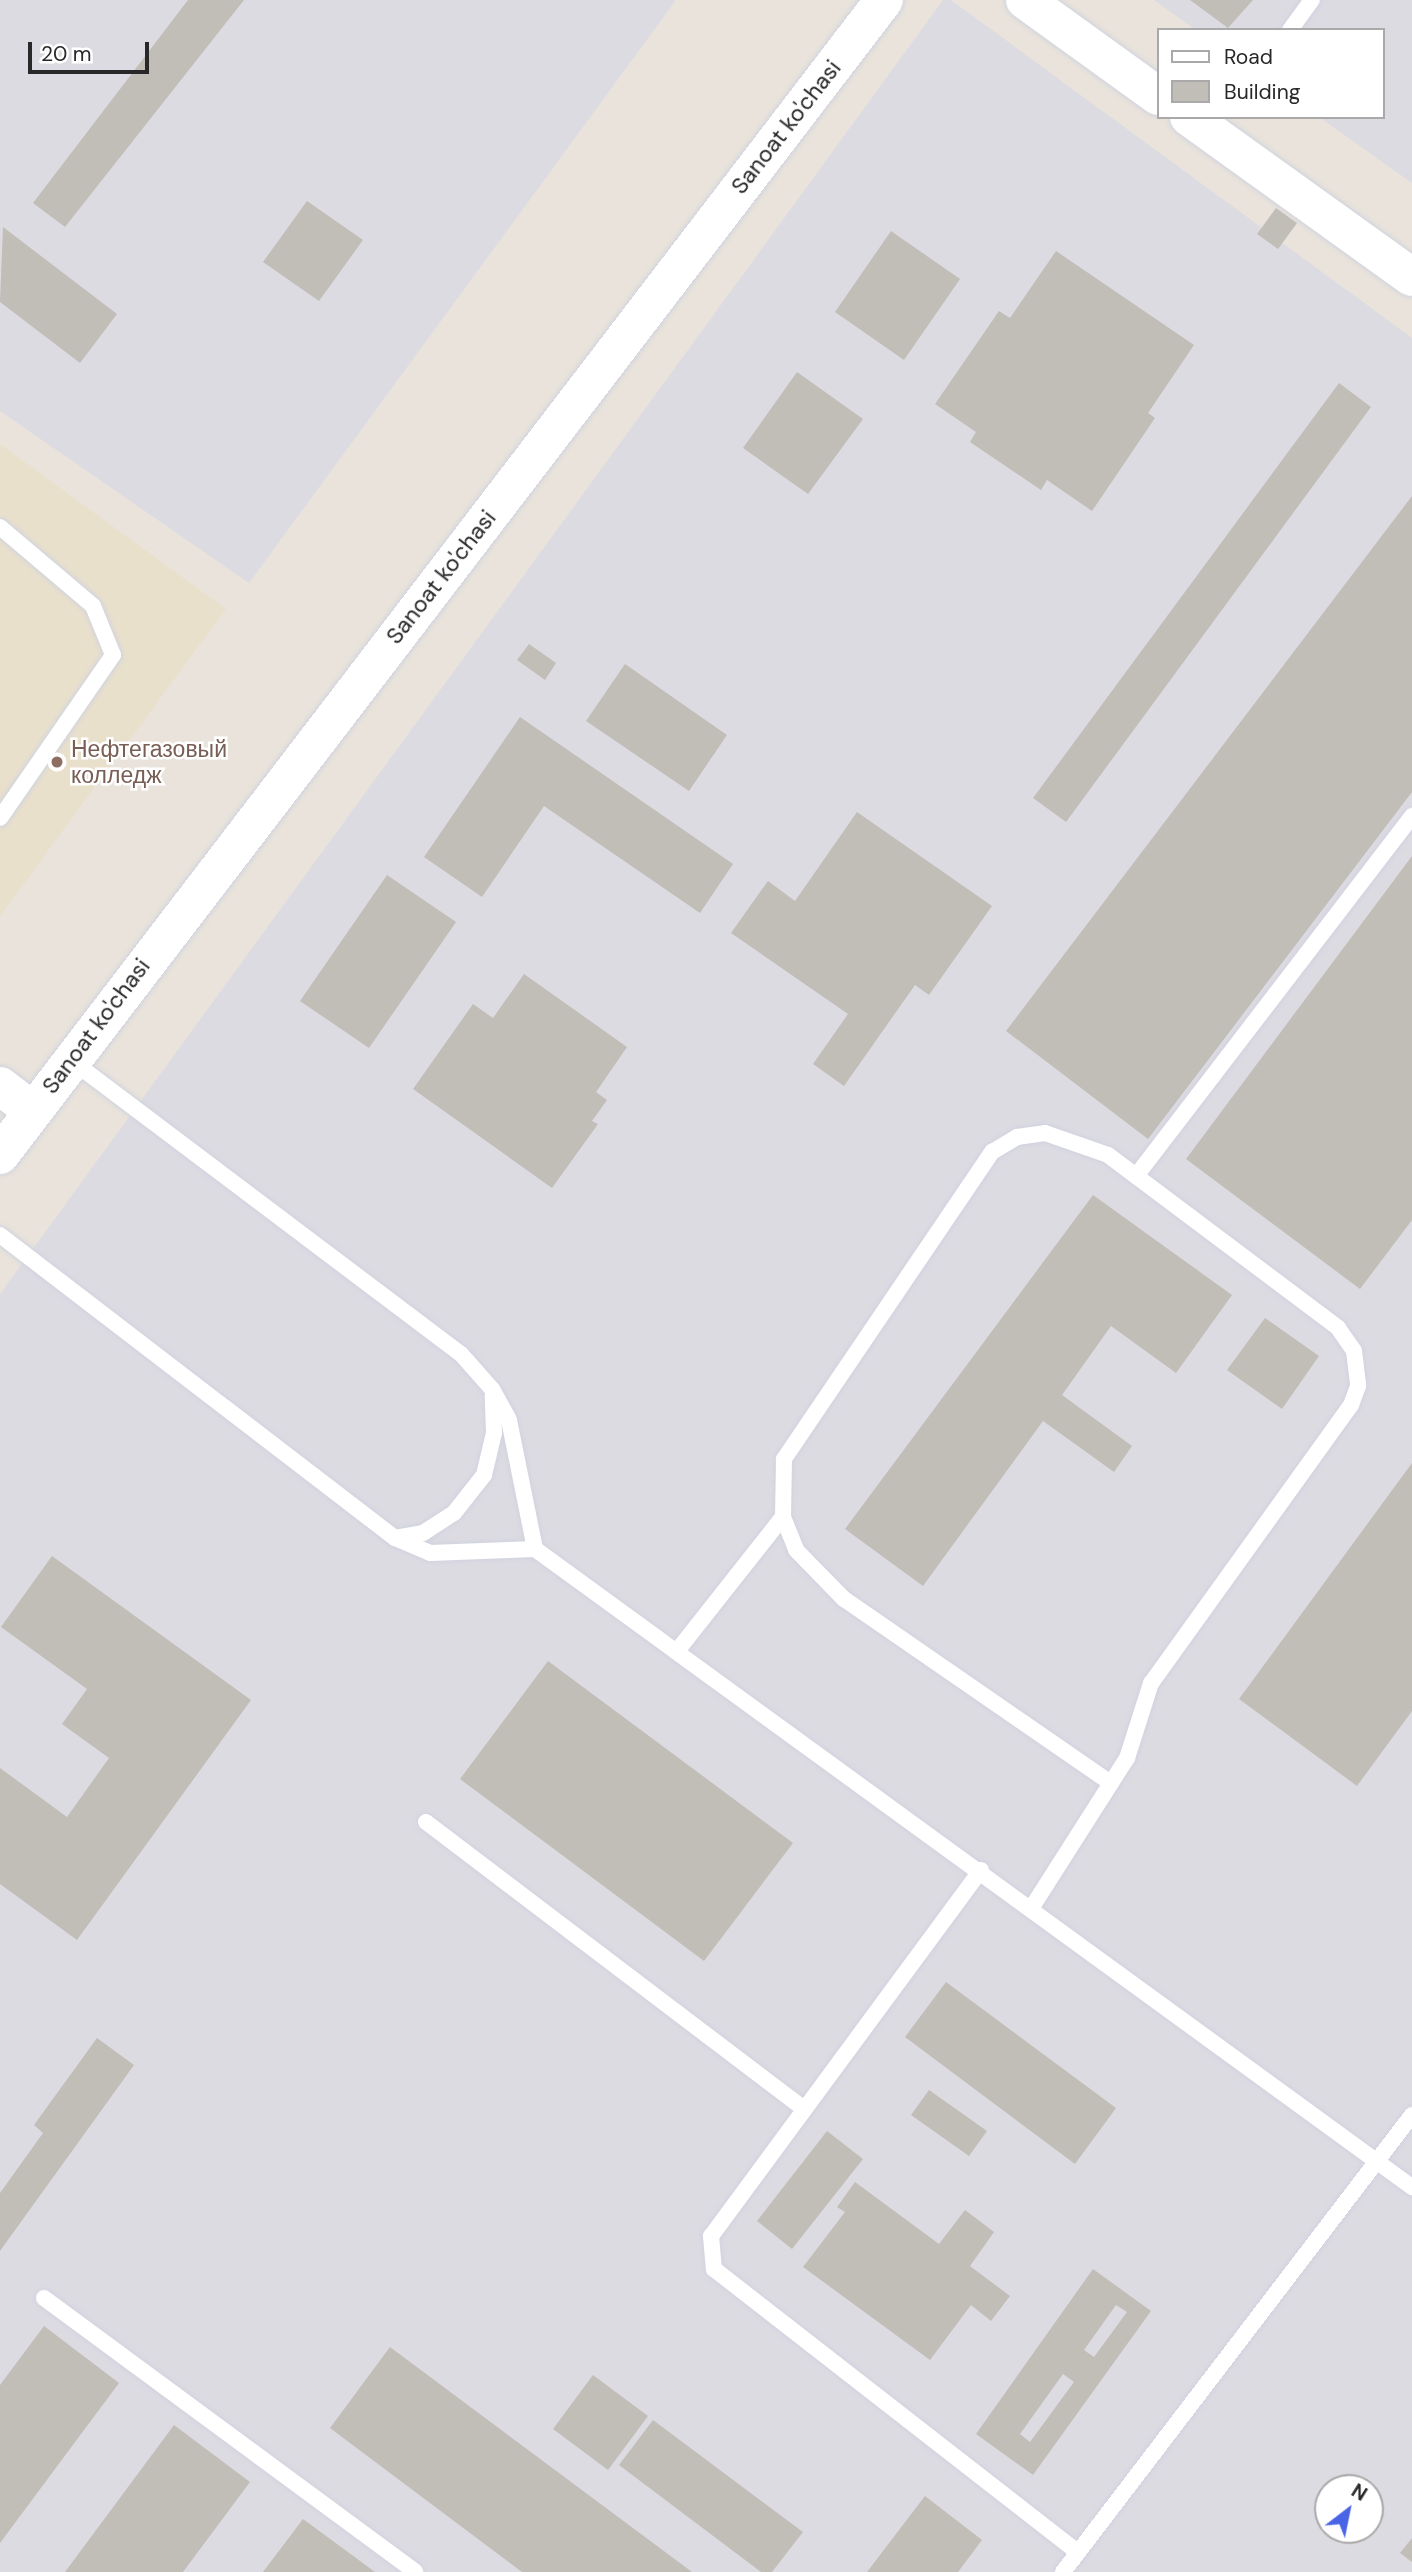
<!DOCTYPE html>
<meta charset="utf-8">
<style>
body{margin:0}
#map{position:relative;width:1412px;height:2572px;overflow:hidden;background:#e9e3db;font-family:"DM Sans",sans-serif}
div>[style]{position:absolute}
.industrial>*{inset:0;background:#dddbe2}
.education>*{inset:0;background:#e9e0cc}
.building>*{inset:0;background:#c1bdb7}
.roads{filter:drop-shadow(0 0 2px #d0d3df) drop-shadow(0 0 2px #d0d3df)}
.lane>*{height:16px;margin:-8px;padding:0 8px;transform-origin:8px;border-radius:8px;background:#fff}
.secondary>*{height:38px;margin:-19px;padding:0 19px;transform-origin:19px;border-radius:19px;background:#fff}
.dots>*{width:19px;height:19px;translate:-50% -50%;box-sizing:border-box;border:4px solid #fff;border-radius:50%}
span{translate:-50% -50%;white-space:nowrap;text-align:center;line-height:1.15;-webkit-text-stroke:5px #fff;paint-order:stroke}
.street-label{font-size:23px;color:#282828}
.education-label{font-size:23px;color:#785e54}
.left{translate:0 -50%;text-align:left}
.legend{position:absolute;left:1157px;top:28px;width:228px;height:91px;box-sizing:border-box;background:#fff;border:2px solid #a9a9a9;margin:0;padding:9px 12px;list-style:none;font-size:21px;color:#282828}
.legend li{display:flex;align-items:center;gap:14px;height:35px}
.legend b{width:35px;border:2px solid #a9a9a9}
.north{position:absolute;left:1314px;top:2474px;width:70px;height:70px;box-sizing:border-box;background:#fff;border:2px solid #a9a9a9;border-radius:50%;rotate:32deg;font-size:19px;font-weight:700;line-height:28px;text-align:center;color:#282828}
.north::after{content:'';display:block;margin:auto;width:24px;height:32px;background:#4a64e6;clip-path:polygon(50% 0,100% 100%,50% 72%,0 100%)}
.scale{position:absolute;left:28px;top:42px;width:121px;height:32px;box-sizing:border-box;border:4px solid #282828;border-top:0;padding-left:9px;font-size:21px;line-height:24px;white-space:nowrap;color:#282828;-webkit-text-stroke:5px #fff;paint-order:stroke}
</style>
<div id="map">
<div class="industrial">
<div style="clip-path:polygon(0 0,676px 0,249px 583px,0 411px)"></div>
<div style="clip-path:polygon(evenodd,943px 0,951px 0,1412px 338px,1412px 2572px,0 2572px,0 1294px,943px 0,1328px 2488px,1370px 2488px,1370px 2530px,1328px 2530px,1328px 2488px)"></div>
<div style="clip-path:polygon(1154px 0,1412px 0,1412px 183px,1319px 117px,1382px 117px,1382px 30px,1196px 30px)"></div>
</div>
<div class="education">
<div style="clip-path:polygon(0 444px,226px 609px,0 916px)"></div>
</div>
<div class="building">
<div style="clip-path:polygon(188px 0,244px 0,65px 227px,33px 203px)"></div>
<div style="clip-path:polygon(1190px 0,1253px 0,1228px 28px)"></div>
<div style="clip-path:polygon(307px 201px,363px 240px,319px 301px,263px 262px)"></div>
<div style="clip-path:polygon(1276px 208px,1297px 223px,1278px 249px,1257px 234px)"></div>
<div style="clip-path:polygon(3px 227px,117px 314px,80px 363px,0 302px)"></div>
<div style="clip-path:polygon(891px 231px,960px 279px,904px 360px,835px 312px)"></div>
<div style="clip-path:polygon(1056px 251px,1194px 345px,1148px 413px,1155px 418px,1092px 511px,1047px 480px,1041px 490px,970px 442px,976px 432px,935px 404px,999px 311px,1010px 318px)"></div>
<div style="clip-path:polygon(797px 372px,863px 419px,808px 494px,743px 448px)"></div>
<div style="clip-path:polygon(1339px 383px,1371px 407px,1066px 822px,1033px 798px)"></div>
<div style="clip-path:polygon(1412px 496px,1412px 792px,1148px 1139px,1006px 1031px)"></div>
<div style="clip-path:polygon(529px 644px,556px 663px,545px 680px,517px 660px)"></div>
<div style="clip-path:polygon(625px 664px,727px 735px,689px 791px,586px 721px)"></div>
<div style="clip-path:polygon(520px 717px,733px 864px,700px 913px,544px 806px,482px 897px,424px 857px)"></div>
<div style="clip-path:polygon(857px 812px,992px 906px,929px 995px,915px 985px,844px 1086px,813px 1064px,848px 1014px,731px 933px,768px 881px,795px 901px)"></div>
<div style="clip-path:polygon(1412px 856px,1412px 1220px,1360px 1289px,1186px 1159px)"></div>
<div style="clip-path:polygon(387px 875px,456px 922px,369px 1048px,300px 1001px)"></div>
<div style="clip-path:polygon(524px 974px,627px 1047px,596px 1092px,607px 1100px,592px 1121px,598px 1124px,552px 1188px,413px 1089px,473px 1004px,493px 1018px)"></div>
<div style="clip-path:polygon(1093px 1195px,1232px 1295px,1176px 1373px,1111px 1326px,1062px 1395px,1132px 1446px,1114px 1472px,1043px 1421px,923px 1586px,845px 1529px)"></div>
<div style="clip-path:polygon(1265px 1318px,1319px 1356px,1282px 1409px,1227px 1370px)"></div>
<div style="clip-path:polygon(1412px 1463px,1412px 1711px,1357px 1786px,1239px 1699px)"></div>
<div style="clip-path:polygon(52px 1556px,251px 1700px,77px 1940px,0 1884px,0 1768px,67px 1817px,109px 1758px,62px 1724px,87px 1689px,1px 1627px)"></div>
<div style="clip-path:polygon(548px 1661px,793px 1843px,704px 1961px,460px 1779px)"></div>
<div style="clip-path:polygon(946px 1982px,1116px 2108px,1075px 2164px,905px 2037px)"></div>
<div style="clip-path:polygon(97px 2038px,134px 2065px,0 2251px,0 2193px,43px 2133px,34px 2125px)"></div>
<div style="clip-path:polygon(929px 2090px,987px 2131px,969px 2156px,911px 2115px)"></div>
<div style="clip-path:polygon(827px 2131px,863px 2159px,792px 2249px,757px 2221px)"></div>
<div style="clip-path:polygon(855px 2182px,939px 2244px,965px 2210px,994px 2232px,970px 2266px,1010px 2296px,991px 2321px,971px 2305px,930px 2360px,803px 2267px,845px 2212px,837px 2207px)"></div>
<div style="clip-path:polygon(evenodd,1093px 2269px,1151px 2311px,1033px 2475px,976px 2434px,1093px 2269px,1116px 2305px,1127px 2312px,1094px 2357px,1084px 2350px,1116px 2305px,1093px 2269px,1063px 2374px,1074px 2382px,1030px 2442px,1020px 2434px,1063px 2374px)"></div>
<div style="clip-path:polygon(44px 2326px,119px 2383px,0 2543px,0 2385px)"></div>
<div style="clip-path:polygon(390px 2347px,692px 2572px,522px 2572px,330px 2428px)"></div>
<div style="clip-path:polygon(593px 2375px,648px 2416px,608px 2470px,553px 2429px)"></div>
<div style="clip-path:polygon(653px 2420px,803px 2532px,772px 2572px,761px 2572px,619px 2465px)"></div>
<div style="clip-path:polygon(174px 2425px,250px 2482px,183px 2572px,65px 2572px)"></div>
<div style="clip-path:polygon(925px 2496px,982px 2540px,958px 2572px,867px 2572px)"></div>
<div style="clip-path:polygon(303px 2519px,375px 2572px,263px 2572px)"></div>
<div style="clip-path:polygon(1412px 2538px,1412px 2562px,1400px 2553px)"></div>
</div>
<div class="roads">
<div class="lane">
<div style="left:1290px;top:30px;width:37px;rotate:-54deg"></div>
<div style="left:0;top:527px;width:122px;rotate:40.3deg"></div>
<div style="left:93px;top:606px;width:53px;rotate:67.8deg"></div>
<div style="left:113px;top:655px;width:198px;rotate:124.7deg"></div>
<div style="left:72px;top:1061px;width:487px;rotate:37deg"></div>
<div style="left:461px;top:1354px;width:47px;rotate:48.5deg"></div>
<div style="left:492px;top:1389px;width:35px;rotate:61deg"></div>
<div style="left:509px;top:1420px;width:132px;rotate:78.6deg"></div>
<div style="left:1136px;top:1176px;width:454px;rotate:-52.5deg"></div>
<div style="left:0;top:1235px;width:498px;rotate:37.5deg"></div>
<div style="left:395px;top:1538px;width:38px;rotate:23deg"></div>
<div style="left:430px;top:1553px;width:105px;rotate:-2.2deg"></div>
<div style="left:535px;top:1549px;width:1085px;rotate:36.04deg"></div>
<div style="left:783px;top:1517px;width:35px;rotate:68deg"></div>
<div style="left:796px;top:1550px;width:69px;rotate:45.6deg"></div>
<div style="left:844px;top:1599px;width:324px;rotate:34.6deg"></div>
<div style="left:395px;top:1538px;width:28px;rotate:-10deg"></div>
<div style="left:423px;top:1533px;width:37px;rotate:-33deg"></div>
<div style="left:454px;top:1513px;width:48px;rotate:-51.7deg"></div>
<div style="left:484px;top:1475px;width:43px;rotate:-76.6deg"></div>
<div style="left:494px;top:1433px;width:38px;rotate:-92deg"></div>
<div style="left:677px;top:1651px;width:171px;rotate:-51.7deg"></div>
<div style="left:783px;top:1517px;width:58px;rotate:-89deg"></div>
<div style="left:784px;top:1459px;width:371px;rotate:-55.9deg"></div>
<div style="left:992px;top:1152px;width:29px;rotate:-31deg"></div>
<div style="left:1017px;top:1137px;width:28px;rotate:-8deg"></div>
<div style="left:1045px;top:1133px;width:67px;rotate:19.2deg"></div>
<div style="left:1108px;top:1155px;width:288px;rotate:36.9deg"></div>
<div style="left:1338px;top:1328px;width:28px;rotate:55deg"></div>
<div style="left:1354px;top:1351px;width:35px;rotate:83deg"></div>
<div style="left:1358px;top:1386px;width:20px;rotate:110deg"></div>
<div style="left:1351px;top:1405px;width:342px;rotate:125.7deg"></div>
<div style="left:1151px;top:1683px;width:79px;rotate:107.7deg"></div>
<div style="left:1127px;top:1758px;width:177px;rotate:122.5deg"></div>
<div style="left:426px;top:1822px;width:475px;rotate:37.2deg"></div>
<div style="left:981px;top:1870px;width:455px;rotate:126.4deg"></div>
<div style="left:711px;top:2236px;width:33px;rotate:85deg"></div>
<div style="left:714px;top:2269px;width:461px;rotate:37.9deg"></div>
<div style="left:44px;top:2298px;width:461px;rotate:36.4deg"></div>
<div style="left:1063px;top:2572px;width:575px;rotate:-52.63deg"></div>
</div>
<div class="secondary">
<div style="left:1025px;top:0;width:164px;rotate:35.8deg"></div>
<div style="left:1189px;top:117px;width:274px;rotate:35.7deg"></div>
<div style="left:0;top:1086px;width:40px;rotate:37deg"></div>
<div style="left:0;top:1155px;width:1454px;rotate:-52.57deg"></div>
</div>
</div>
<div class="dots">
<div style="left:57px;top:762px;background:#8d6e63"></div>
</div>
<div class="street-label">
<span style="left:786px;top:127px;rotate:-52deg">Sanoat ko'chasi</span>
<span style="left:441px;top:577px;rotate:-52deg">Sanoat ko'chasi</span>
<span style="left:96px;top:1026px;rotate:-53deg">Sanoat ko'chasi</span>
</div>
<div class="education-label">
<span class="left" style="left:71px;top:762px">Нефтегазовый<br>колледж</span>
</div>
<ul class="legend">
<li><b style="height:9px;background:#fff"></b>Road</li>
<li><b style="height:19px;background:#c1bdb7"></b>Building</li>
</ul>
<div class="north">N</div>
<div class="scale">20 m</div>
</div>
